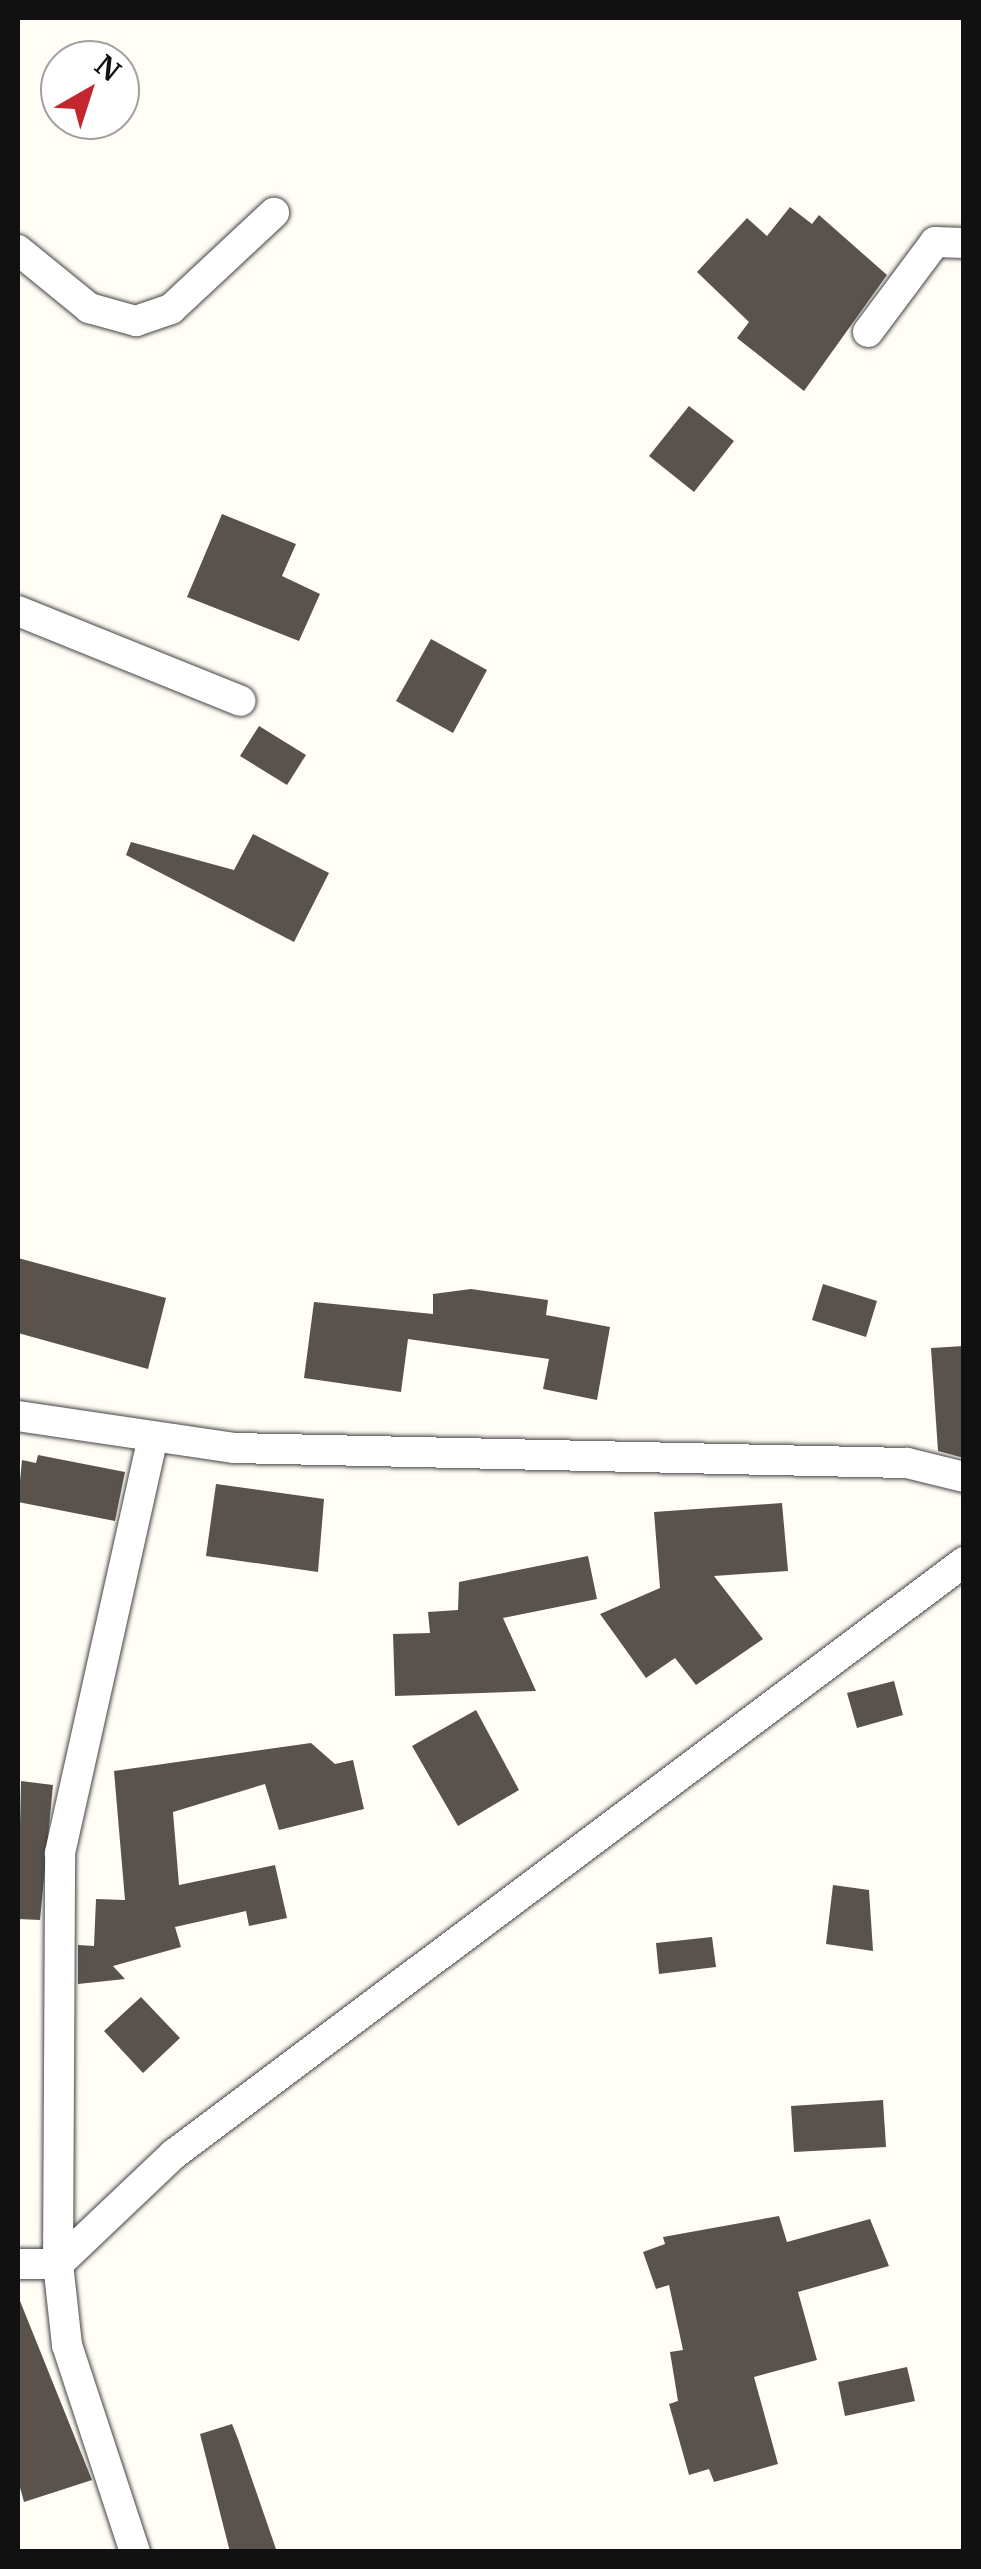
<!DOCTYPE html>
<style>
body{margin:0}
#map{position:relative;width:981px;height:2569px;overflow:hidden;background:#fffdf5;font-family:Merriweather,serif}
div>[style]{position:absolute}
.building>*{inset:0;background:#5a524d}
.roads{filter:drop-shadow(0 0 2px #444) drop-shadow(0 0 2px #444)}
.minor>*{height:30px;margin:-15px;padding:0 15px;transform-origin:15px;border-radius:15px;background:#fff}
span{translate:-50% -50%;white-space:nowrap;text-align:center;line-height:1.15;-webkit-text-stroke:10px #fff;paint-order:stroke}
.frame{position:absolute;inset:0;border:20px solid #111;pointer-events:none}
.north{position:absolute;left:40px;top:40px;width:100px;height:100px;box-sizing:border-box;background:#fff;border:2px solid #a0a0a0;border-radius:50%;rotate:39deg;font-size:28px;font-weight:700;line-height:40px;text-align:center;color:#111}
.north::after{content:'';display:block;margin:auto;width:35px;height:45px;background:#c4262e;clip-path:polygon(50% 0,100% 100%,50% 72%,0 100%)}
</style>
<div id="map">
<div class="building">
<div style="clip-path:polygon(790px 207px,812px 224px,819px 215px,887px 275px,804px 391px,737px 338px,749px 322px,697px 272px,747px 218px,767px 236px)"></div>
<div style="clip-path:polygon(689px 406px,734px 441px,694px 492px,649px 456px)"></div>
<div style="clip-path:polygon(222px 514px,296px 544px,282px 576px,320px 594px,299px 641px,187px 597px)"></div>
<div style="clip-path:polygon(431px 639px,487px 670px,453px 733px,396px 701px)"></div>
<div style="clip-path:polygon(259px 726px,306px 755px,287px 785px,240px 756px)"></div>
<div style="clip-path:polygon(253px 834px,329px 873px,294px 942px,126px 855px,131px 842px,234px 870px)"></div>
<div style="clip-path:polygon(18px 1258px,166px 1298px,148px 1369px,18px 1333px)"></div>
<div style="clip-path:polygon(823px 1284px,877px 1301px,866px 1337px,812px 1320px)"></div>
<div style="clip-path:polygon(471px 1289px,548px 1300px,546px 1315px,610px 1327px,597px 1400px,543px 1389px,549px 1359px,408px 1339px,401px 1392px,304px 1378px,314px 1302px,433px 1314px,433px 1294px)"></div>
<div style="clip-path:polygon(964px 1346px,964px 1458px,938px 1451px,931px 1348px)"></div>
<div style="clip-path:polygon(38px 1455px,125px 1472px,115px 1521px,18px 1502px,22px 1460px,36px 1463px)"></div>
<div style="clip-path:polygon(216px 1484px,324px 1499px,318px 1572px,206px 1556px)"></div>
<div style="clip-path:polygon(782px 1503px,788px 1571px,714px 1576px,763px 1639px,696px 1685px,675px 1658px,646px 1678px,600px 1614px,660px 1588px,654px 1512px)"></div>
<div style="clip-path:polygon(588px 1556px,597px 1599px,503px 1618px,536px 1691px,395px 1696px,393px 1634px,430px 1633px,428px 1612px,458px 1610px,459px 1582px)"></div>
<div style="clip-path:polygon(894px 1681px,903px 1715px,857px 1728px,847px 1693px)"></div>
<div style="clip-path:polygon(476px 1710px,519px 1790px,458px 1826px,412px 1746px)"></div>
<div style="clip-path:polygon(311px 1743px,335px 1764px,353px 1760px,364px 1809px,279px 1830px,265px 1784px,173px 1812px,179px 1885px,275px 1865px,287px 1918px,249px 1926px,246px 1911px,175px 1927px,181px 1947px,113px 1966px,125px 1979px,78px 1984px,78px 1945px,94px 1946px,96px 1899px,125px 1900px,114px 1771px)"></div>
<div style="clip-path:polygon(21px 1781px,53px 1785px,40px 1920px,18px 1919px)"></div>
<div style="clip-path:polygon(833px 1885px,869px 1890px,873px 1951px,826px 1944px)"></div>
<div style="clip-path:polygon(712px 1937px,716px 1967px,659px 1974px,656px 1943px)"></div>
<div style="clip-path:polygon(141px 1997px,180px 2038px,143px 2073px,104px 2031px)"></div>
<div style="clip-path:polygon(883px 2100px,886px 2147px,794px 2152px,791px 2106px)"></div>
<div style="clip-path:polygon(779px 2216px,787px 2242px,870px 2219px,889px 2266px,798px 2292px,817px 2360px,754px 2377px,778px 2464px,714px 2482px,709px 2469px,689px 2475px,669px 2404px,678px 2401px,670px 2352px,683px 2350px,669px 2285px,656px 2289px,643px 2252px,665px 2244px,663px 2237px)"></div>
<div style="clip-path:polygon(18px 2296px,92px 2480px,24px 2502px,18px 2480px)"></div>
<div style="clip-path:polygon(907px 2367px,915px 2401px,845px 2416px,838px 2382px)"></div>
<div style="clip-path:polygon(232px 2424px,238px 2439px,277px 2552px,230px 2552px,200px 2434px)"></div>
</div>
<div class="roads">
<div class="minor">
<div style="left:18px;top:250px;width:92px;rotate:39.2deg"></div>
<div style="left:89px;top:308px;width:49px;rotate:15.5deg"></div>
<div style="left:136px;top:321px;width:37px;rotate:-19deg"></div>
<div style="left:171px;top:309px;width:141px;rotate:-43deg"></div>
<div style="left:868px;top:332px;width:112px;rotate:-53.3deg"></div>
<div style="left:935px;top:242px;width:29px;rotate:2deg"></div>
<div style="left:18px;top:611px;width:240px;rotate:22deg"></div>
<div style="left:18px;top:1416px;width:218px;rotate:8.4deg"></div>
<div style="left:234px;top:1448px;width:673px;rotate:1.28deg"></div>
<div style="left:907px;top:1463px;width:59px;rotate:13.8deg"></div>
<div style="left:18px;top:2264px;width:40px"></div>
<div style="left:58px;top:2264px;width:411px;rotate:-89.7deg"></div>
<div style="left:60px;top:1853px;width:422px;rotate:-77.4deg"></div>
<div style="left:135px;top:2552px;width:218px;rotate:-108.2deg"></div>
<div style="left:67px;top:2345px;width:81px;rotate:-96.3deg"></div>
<div style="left:58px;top:2264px;width:160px;rotate:-43.5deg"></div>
<div style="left:174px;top:2154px;width:987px;rotate:-36.85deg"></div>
</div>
</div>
<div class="frame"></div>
<div class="north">N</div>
</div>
